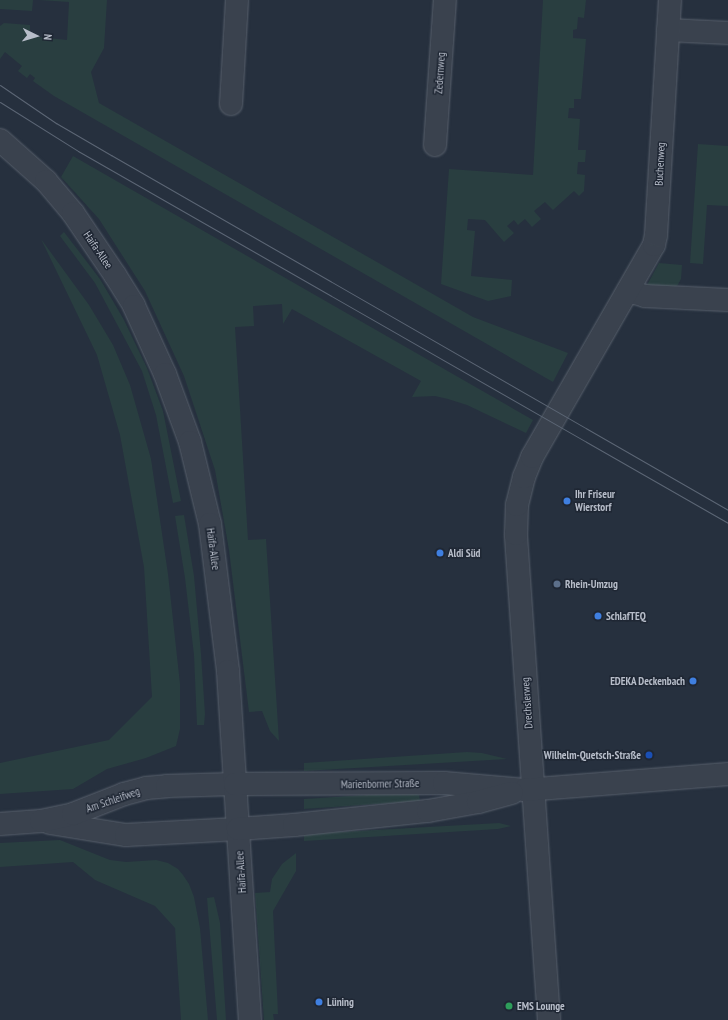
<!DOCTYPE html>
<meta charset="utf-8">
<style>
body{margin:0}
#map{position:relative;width:728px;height:1020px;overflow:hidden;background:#26303e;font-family:"PT Sans Narrow",sans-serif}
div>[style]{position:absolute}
.green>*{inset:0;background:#293e40}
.roads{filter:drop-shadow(0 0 1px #58606c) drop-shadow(0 0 1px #58606c)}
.minor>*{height:22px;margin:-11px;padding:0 11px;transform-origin:11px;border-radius:11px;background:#3a424e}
.tertiary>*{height:22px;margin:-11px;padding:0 11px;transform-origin:11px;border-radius:11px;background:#3a424e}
.tram>*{height:1px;margin:-0.5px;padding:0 0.5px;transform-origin:0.5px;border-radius:0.5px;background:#5c6675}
.dots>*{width:11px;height:11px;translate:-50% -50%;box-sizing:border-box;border:2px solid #1f2734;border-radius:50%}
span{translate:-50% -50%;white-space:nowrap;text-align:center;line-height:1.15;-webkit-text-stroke:3px #1f2734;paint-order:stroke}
.street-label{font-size:11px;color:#b7bdc9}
.poi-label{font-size:11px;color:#b7bdc9;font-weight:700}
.left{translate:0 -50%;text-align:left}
.right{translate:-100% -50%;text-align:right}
.north{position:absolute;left:16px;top:16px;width:40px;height:40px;-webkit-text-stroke:3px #1f2734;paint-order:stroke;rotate:95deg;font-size:11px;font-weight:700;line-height:16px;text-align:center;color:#b7bdc9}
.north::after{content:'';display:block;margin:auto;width:14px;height:18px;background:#b7bdc9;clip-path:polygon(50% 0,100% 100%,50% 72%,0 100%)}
</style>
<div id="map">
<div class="green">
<div style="clip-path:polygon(0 0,33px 0,32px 11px,0 9px)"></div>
<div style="clip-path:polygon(39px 0,107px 0,104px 48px,91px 72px,99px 103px,473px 317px,568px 353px,553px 382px,54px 96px,33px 81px,35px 78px,30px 74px,27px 78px,18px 71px,22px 66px,5px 52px,0 59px,0 26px,4px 23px,30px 25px,30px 36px,67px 40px,69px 2px)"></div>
<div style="clip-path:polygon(543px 0,586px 0,584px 18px,578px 17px,577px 29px,573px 30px,573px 38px,586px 39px,581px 99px,574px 99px,574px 108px,569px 108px,568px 118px,580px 119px,578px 150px,586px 150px,585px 162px,578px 162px,577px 174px,585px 175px,584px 191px,579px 196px,574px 191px,553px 210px,545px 202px,534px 211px,541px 219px,532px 227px,525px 219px,518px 225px,514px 220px,507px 226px,514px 233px,504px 242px,485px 220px,468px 219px,467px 230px,475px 231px,471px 276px,512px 280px,511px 296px,488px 301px,441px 284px,449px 169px,533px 175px)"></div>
<div style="clip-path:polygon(698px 144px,728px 146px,728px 206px,707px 205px,703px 264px,690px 263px)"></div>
<div style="clip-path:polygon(73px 156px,533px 420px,526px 433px,467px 405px,448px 399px,435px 396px,412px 397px,421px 381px,292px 309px,283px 324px,282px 304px,253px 306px,254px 326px,235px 327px,248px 540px,266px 539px,279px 741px,270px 731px,262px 711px,249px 712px,229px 550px,215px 470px,184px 376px,145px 291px,99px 219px,61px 177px)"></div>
<div style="clip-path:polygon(64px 232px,100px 279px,124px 320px,147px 368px,163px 411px,181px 501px,173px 503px,156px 415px,142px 371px,95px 283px,60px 236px)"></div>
<div style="clip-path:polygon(41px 239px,89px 305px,113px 345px,130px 385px,151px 459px,168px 574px,180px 684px,180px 729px,176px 746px,146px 758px,107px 769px,73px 789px,0 794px,0 763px,109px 740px,152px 697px,144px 567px,120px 435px,97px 355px)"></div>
<div style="clip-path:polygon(659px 263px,682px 265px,681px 279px,676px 288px,646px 287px)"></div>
<div style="clip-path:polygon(184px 515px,194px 576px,201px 654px,205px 714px,204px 725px,197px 725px,194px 655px,185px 578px,175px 516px)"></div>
<div style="clip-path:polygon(467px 752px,482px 753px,507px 759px,304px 771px,304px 763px)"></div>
<div style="clip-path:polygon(413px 792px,419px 795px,420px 801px,304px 809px,304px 799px)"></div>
<div style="clip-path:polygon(499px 823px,511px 826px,498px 829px,304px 841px,304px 834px)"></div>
<div style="clip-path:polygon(60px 840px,110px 860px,126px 862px,156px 860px,168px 863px,178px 869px,183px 875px,189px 884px,194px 897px,200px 928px,208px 1020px,181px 1020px,175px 928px,155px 906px,95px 880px,73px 862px,0 867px,0 843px)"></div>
<div style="clip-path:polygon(296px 853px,296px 871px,273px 911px,278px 1014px,273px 1014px,274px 1020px,264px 1020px,255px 893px,270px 892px,272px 879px,282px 864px)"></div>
<div style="clip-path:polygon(214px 897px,220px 923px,226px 1020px,217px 1020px,207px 898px)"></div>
</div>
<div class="roads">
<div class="minor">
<div style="left:668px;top:30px;width:60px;rotate:2.9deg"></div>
<div style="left:231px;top:104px;width:104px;rotate:-86.7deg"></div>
<div style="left:435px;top:145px;width:145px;rotate:-86.1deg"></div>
<div style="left:628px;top:291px;width:18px;rotate:16deg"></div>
<div style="left:645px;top:296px;width:83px;rotate:2.8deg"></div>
<div style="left:50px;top:823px;width:77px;rotate:9deg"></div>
<div style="left:126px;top:835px;width:112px;rotate:-3.1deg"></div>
<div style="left:0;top:824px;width:41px;rotate:-4.2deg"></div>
<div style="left:41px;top:821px;width:33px;rotate:-12deg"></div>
<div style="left:73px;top:814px;width:55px;rotate:-21.4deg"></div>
<div style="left:124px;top:794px;width:23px;rotate:-15deg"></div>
<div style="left:146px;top:788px;width:21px;rotate:-5deg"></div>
<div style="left:167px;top:786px;width:68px;rotate:-1.7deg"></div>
<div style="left:549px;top:1020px;width:487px;rotate:-93.9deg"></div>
<div style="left:516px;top:534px;width:29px;rotate:-88deg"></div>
<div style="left:517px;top:505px;width:29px;rotate:-76deg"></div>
<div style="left:524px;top:477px;width:22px;rotate:-68deg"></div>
<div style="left:532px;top:457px;width:245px;rotate:-60.1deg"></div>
<div style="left:654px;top:245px;width:10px;rotate:-79deg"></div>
<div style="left:656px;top:235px;width:235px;rotate:-86.6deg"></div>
</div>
<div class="tertiary">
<div style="left:0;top:140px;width:62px;rotate:41.7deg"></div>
<div style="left:46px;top:181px;width:42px;rotate:49.8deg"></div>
<div style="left:73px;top:213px;width:75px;rotate:55.9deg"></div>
<div style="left:115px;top:275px;width:36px;rotate:58deg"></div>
<div style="left:134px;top:306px;width:75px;rotate:65.5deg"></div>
<div style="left:165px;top:374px;width:72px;rotate:69.8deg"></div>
<div style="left:190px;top:442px;width:84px;rotate:76.3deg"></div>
<div style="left:210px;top:524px;width:148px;rotate:83deg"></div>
<div style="left:228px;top:671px;width:350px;rotate:86.4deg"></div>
<div style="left:235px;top:784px;width:209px;rotate:-0.3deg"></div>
<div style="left:444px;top:783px;width:81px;rotate:4.9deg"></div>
<div style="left:525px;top:790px;width:204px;rotate:-4.5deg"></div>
<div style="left:238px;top:829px;width:56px;rotate:-4.1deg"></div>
<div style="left:294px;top:825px;width:135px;rotate:-6deg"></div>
<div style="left:428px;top:811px;width:51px;rotate:-10.2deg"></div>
<div style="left:478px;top:802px;width:35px;rotate:-15deg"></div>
</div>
</div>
<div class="tram">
<div style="left:0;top:85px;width:68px;rotate:34.2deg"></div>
<div style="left:56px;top:123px;width:64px;rotate:30.2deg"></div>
<div style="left:111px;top:155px;width:712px;rotate:29.91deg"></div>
<div style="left:0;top:102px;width:92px;rotate:32.1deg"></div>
<div style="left:78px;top:151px;width:749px;rotate:29.78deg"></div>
</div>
<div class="dots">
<div style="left:567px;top:501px;background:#3f7fe0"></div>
<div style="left:440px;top:553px;background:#3f7fe0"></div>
<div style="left:557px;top:584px;background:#5c6f8a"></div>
<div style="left:598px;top:616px;background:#3f7fe0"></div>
<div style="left:693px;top:681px;background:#3f7fe0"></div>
<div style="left:649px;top:755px;background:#1a4fb4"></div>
<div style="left:319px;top:1002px;background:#3f7fe0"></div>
<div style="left:509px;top:1006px;background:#2e9e5b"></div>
</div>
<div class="street-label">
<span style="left:440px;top:73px;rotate:-86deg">Zedernweg</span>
<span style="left:660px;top:164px;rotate:-87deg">Buchenweg</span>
<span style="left:98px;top:250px;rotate:56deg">Haifa-Allee</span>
<span style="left:213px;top:549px;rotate:82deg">Haifa-Allee</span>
<span style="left:527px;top:703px;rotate:-94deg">Drechslerweg</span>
<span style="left:380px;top:784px;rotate:-1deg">Marienborner Straße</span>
<span style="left:113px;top:800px;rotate:-19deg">Am Schleifweg</span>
<span style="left:241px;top:872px;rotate:-94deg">Haifa-Allee</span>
</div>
<div class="poi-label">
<span class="left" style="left:575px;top:501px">Ihr Friseur<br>Wierstorf</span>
<span class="left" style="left:448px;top:553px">Aldi Süd</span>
<span class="left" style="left:565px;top:584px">Rhein-Umzug</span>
<span class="left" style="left:606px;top:616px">SchlafTEQ</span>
<span class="right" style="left:685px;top:681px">EDEKA Deckenbach</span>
<span class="right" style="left:641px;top:755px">Wilhelm-Quetsch-Straße</span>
<span class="left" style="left:327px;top:1002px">Lüning</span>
<span class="left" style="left:517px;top:1006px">EMS Lounge</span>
</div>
<div class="north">N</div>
</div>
